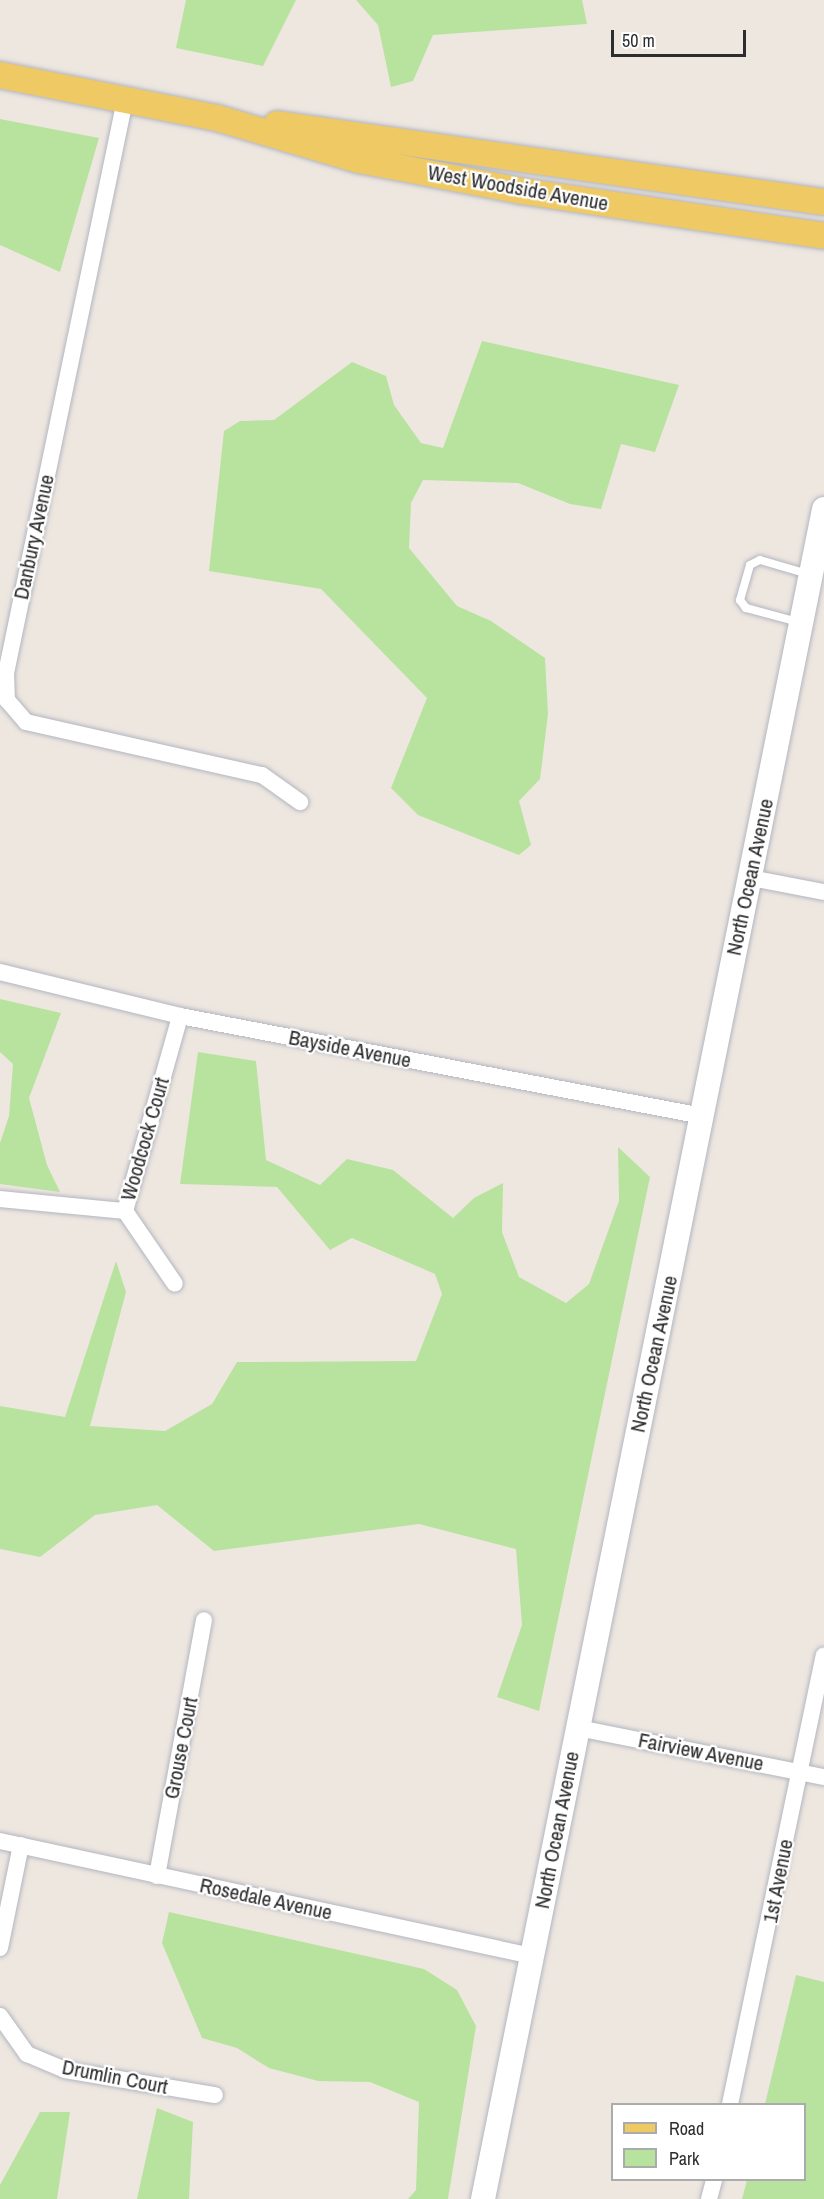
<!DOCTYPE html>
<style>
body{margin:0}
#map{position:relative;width:824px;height:2199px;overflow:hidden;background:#eee7e0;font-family:"Archivo Narrow",sans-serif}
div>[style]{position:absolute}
.green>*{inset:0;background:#b8e39e}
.roads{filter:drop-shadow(0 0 2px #b3b6c0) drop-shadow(0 0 2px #b3b6c0)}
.lane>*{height:8px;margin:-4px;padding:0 4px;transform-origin:4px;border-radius:4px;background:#fff}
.street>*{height:16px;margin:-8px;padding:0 8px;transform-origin:8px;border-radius:8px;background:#fff}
.secondary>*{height:24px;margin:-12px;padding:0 12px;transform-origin:12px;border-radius:12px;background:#fff}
.primary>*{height:26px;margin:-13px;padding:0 13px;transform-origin:13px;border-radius:13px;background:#eec964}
span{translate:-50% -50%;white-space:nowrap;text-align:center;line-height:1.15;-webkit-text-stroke:4.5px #fff;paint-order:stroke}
.street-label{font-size:21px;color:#2d2d2d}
.legend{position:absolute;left:611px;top:2103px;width:195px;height:78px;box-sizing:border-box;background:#fff;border:2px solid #ababab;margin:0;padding:8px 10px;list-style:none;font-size:18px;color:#2d2d2d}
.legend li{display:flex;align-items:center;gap:12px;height:30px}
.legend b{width:30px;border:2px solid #ababab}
.scale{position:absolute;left:611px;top:30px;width:135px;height:27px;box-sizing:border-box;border:3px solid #2d2d2d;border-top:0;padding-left:8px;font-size:18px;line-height:21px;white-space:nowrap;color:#2d2d2d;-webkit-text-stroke:4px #fff;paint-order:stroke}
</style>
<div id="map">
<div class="green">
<div style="clip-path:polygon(186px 0,296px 0,263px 66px,176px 48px)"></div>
<div style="clip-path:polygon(356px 0,582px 0,587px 24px,433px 35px,413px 81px,391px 87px,378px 25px)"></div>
<div style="clip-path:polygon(0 119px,99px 138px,60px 272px,0 245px)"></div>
<div style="clip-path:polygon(482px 341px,679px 385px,655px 452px,621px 444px,601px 509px,570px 504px,518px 483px,423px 480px,411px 503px,409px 548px,457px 606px,491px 621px,545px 658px,548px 714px,540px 779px,519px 801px,531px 845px,519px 855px,418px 815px,391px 788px,427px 698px,321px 589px,209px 571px,224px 431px,240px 421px,274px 420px,352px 362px,386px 376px,394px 405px,421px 443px,443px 448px)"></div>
<div style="clip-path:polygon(0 999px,61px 1013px,29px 1098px,47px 1165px,60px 1192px,0 1184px,0 1143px,9px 1116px,13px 1064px,0 1052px)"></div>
<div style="clip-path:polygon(198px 1052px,256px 1061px,266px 1160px,320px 1185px,347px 1159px,393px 1170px,453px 1218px,474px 1198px,503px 1183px,502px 1232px,519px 1277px,566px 1303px,589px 1284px,619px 1201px,618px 1147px,650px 1177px,539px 1711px,497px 1697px,522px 1625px,516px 1549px,419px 1524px,214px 1551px,157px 1505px,95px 1515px,40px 1557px,0 1549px,0 1406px,65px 1417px,116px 1261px,126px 1292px,90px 1426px,165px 1431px,212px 1404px,237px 1362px,416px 1361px,442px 1294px,435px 1274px,352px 1238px,330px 1250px,277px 1187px,180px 1184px)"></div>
<div style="clip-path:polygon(169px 1912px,424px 1969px,457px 1990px,476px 2026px,448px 2199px,408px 2199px,416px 2190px,419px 2102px,370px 2082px,318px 2081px,269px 2068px,237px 2048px,202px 2038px,162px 1943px)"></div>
<div style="clip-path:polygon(796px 1975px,824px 1982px,824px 2199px,742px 2199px,747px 2180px,804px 2180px,804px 2104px,765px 2104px)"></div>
<div style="clip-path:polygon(157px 2108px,193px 2122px,189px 2199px,137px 2199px)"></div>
<div style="clip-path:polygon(40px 2112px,70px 2112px,57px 2199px,0 2199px,0 2185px)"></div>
</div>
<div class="roads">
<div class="lane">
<div style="left:798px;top:622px;width:54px;rotate:-164.9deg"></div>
<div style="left:746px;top:608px;width:10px;rotate:-127deg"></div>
<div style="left:740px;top:600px;width:36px;rotate:-74deg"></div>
<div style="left:750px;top:565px;width:11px;rotate:-27deg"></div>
<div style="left:760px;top:560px;width:50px;rotate:16.3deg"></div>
</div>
<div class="street">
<div style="left:125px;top:100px;width:585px;rotate:101.73deg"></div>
<div style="left:6px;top:673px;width:27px;rotate:88deg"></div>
<div style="left:7px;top:700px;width:29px;rotate:49deg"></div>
<div style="left:26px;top:722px;width:242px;rotate:12.7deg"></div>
<div style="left:262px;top:775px;width:47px;rotate:35.4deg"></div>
<div style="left:751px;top:878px;width:74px;rotate:10.9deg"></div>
<div style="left:0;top:972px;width:185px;rotate:13.7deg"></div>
<div style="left:180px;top:1016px;width:531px;rotate:10.84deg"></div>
<div style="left:0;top:1199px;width:126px;rotate:5.5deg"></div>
<div style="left:125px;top:1211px;width:203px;rotate:-74.2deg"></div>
<div style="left:125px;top:1211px;width:88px;rotate:55.6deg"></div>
<div style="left:578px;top:1728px;width:251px;rotate:11.3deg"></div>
<div style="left:0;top:1841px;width:544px;rotate:12.2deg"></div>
<div style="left:157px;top:1876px;width:260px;rotate:-79.6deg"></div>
<div style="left:0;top:1948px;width:105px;rotate:-78.5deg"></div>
<div style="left:0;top:2016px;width:47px;rotate:54.6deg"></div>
<div style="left:27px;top:2054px;width:41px;rotate:22.8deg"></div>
<div style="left:65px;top:2070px;width:152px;rotate:9.5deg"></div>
<div style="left:730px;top:2104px;width:458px;rotate:-78.2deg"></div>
<div style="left:709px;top:2199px;width:20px;rotate:-75deg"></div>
</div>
<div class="secondary">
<div style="left:483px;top:2199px;width:1724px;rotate:-78.59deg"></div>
</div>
<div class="primary">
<div style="left:0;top:75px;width:221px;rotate:11.2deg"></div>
<div style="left:217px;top:118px;width:148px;rotate:16.5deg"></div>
<div style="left:359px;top:160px;width:165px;rotate:10.8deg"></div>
<div style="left:521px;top:191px;width:306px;rotate:8.4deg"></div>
<div style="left:277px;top:124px;width:553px;rotate:8.12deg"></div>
</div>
</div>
<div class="street-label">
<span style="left:518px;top:188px;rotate:10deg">West Woodside Avenue</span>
<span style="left:34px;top:537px;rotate:-78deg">Danbury Avenue</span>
<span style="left:750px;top:877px;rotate:-78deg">North Ocean Avenue</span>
<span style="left:350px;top:1049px;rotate:11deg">Bayside Avenue</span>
<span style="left:145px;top:1139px;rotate:-74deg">Woodcock Court</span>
<span style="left:654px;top:1354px;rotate:-78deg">North Ocean Avenue</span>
<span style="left:181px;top:1748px;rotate:-79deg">Grouse Court</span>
<span style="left:701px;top:1752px;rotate:11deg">Fairview Avenue</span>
<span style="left:557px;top:1830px;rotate:-79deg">North Ocean Avenue</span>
<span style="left:778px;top:1881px;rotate:-79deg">1st Avenue</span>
<span style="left:266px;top:1899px;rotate:12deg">Rosedale Avenue</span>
<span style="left:115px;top:2077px;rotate:11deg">Drumlin Court</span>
</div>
<ul class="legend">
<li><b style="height:8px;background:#eec964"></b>Road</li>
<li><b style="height:16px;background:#b8e39e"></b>Park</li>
</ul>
<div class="scale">50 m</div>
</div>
